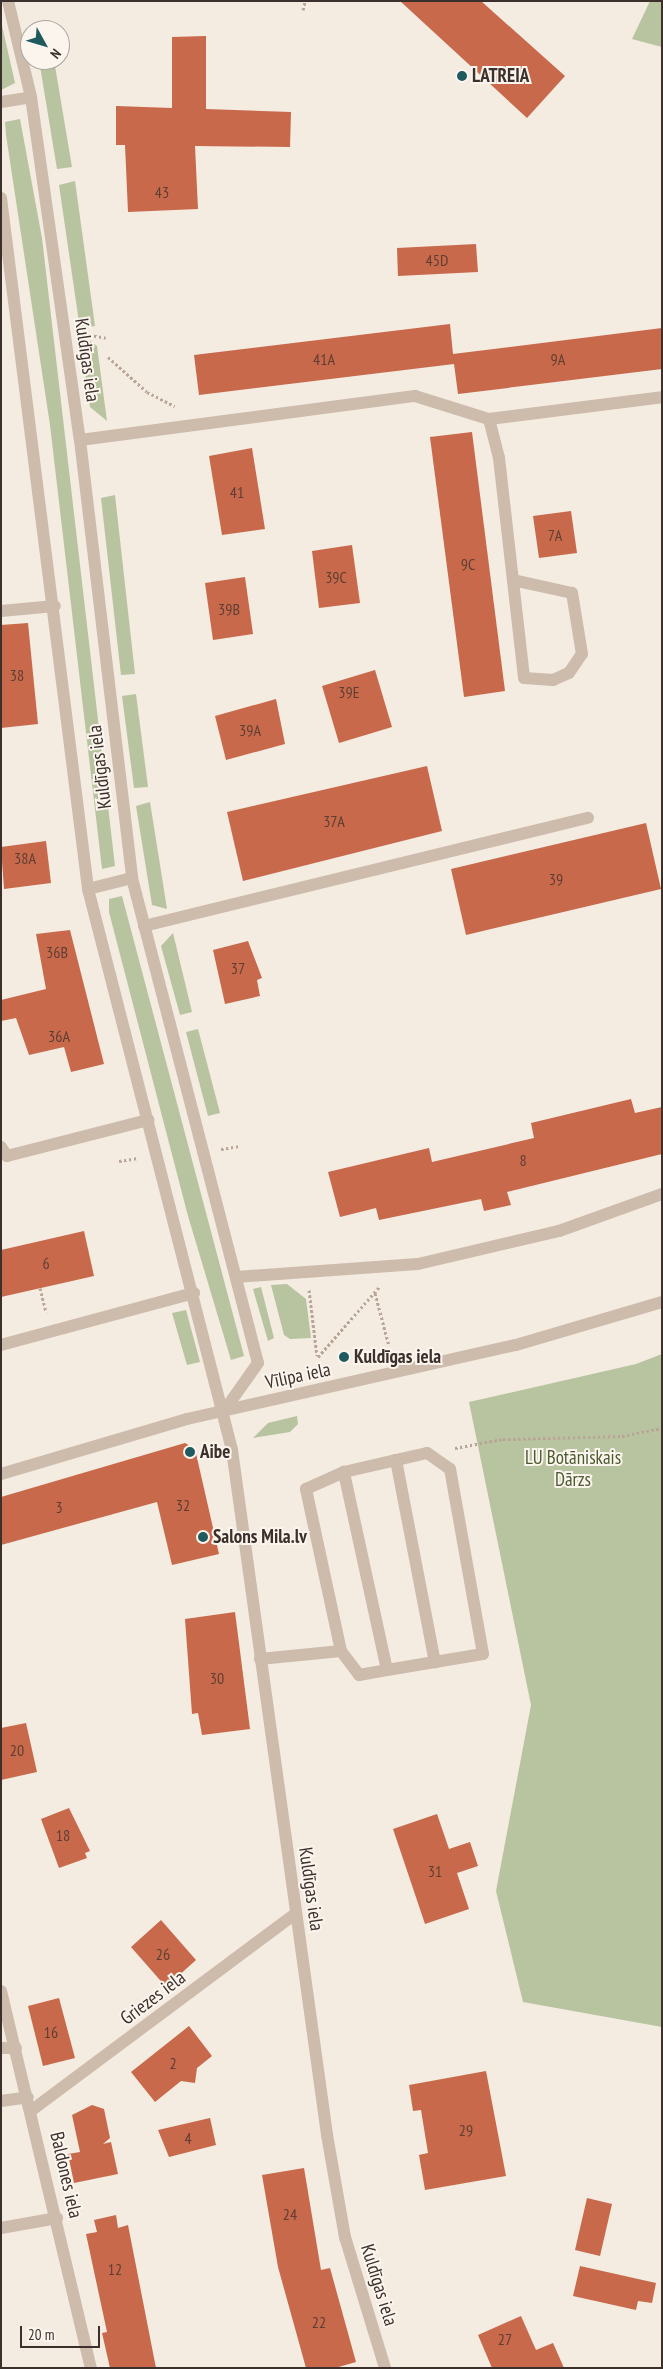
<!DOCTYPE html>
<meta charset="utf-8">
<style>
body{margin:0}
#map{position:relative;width:663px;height:2369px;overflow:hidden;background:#f4ebe1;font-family:"PT Sans Narrow",sans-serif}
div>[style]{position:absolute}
.green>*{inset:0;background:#b8c4a0}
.building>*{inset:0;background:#c8694b}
.path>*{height:3px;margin-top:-1.5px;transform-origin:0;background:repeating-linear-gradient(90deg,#b9a596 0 2.5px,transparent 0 5px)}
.minor>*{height:12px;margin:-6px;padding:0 6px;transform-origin:6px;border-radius:6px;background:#cdbbac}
.dots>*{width:14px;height:14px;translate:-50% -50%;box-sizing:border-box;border:2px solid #fbf5ee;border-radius:50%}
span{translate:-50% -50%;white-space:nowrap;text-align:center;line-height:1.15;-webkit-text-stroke:4px #fbf5ee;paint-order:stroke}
.number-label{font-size:16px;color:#5e3e33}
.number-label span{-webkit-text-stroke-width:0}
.poi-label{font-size:19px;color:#3b302b;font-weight:700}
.left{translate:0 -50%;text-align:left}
.street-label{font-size:19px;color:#3b302b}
.park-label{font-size:19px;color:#4a5a2e}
.frame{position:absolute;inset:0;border:2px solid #3b302b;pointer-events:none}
.north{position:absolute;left:20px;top:20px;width:50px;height:50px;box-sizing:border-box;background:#fbf5ee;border:1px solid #aea6a0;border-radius:50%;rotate:129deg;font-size:14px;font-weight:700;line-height:20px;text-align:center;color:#3b302b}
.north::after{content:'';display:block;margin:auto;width:18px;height:22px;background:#1f5a5e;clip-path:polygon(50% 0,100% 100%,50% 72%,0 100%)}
.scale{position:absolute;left:20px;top:2326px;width:80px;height:22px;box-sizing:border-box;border:2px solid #3b302b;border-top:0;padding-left:6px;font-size:15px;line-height:18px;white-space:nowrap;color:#3b302b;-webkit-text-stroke:4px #fbf5ee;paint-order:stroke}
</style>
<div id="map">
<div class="green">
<div style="clip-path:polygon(650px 1px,662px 1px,662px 47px,632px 39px)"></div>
<div style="clip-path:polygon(1px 21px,15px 83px,1px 90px)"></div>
<div style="clip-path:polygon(39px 60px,54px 60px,72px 167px,57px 169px)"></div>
<div style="clip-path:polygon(20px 119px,42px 238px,115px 866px,102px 869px,50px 425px,6px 135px,5px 122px)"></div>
<div style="clip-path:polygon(75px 181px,95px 326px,80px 329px,59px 185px)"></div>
<div style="clip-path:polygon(86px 338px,97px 346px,107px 421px,90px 407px,80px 339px)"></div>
<div style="clip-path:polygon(115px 495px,135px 674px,121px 675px,101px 498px)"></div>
<div style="clip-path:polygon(136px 694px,148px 787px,134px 788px,122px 696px)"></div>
<div style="clip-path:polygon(150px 802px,167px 909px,152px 905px,136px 806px)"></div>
<div style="clip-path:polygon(122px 896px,244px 1356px,231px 1360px,188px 1216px,109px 912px,109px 899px)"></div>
<div style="clip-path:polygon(173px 933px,192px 1012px,180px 1015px,161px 946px)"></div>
<div style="clip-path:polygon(198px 1029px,220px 1113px,208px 1116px,186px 1032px)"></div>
<div style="clip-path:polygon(287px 1284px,306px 1299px,311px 1338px,290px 1339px,284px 1335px,271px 1285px)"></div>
<div style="clip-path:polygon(261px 1287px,274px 1338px,268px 1341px,253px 1289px)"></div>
<div style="clip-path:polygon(186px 1310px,200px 1362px,187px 1365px,172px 1313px)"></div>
<div style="clip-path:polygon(662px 1354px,662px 2027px,523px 2002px,496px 1891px,531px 1705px,469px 1402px,636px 1364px)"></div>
<div style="clip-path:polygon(297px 1416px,298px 1424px,290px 1432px,253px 1438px,268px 1423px)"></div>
</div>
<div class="building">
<div style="clip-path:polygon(400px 1px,481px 1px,565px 76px,527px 118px)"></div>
<div style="clip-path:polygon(206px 36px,206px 109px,291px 112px,290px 147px,195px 146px,198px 209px,128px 212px,125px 145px,116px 145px,116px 106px,172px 108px,172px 37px)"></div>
<div style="clip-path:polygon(476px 244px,478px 272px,398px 276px,397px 248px)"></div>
<div style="clip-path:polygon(450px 324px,453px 354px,662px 328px,662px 369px,458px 394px,454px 364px,199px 395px,194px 355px)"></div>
<div style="clip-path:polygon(472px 432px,505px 691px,464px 697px,430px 437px)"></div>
<div style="clip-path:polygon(252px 448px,265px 529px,222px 535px,209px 456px)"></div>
<div style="clip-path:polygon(571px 511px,577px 553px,539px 558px,533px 516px)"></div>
<div style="clip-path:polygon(352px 545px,360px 603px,319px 608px,312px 551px)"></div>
<div style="clip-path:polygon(245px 577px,253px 634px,213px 640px,205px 583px)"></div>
<div style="clip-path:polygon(28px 623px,38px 724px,1px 728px,1px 625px)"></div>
<div style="clip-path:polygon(375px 670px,392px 727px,339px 743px,322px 686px)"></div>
<div style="clip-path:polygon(276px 699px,285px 744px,226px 760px,215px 716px)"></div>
<div style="clip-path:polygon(427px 766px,442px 831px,243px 881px,227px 812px)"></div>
<div style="clip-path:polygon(646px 823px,661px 889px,466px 935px,451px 869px)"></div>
<div style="clip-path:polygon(46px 841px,51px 883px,4px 889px,1px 847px)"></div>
<div style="clip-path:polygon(70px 930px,104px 1064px,71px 1072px,64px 1047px,29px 1055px,16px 1018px,1px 1021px,1px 1000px,46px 989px,36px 934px)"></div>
<div style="clip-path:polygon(248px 941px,262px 978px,257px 980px,260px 996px,225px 1004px,213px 950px)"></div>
<div style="clip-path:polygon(631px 1099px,635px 1113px,662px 1107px,662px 1154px,507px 1192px,511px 1205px,484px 1211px,481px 1199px,379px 1220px,376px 1208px,340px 1217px,328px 1172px,429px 1148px,432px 1162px,534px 1138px,531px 1123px)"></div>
<div style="clip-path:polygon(84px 1231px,94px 1276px,1px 1297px,1px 1250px)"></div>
<div style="clip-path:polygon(185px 1443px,195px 1449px,219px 1554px,172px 1565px,157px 1502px,1px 1545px,1px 1497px)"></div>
<div style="clip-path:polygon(235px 1612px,250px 1729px,202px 1735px,198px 1713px,192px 1714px,185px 1619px)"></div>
<div style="clip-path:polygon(26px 1723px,37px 1772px,1px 1780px,1px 1728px)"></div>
<div style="clip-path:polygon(69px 1808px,90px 1851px,85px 1853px,87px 1858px,59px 1868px,41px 1819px)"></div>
<div style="clip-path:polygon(437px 1814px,449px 1849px,470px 1842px,478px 1866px,457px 1873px,469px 1909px,425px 1924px,393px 1829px)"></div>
<div style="clip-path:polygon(161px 1920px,196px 1960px,166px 1987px,131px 1947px)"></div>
<div style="clip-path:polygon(59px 1998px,75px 2058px,43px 2066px,28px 2006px)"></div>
<div style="clip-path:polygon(189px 2026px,212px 2056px,197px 2068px,195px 2083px,181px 2081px,155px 2102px,131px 2072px)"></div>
<div style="clip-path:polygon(486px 2071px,506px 2176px,425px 2190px,419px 2155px,428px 2153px,421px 2110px,413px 2111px,409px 2085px)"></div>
<div style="clip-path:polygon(92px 2105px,104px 2109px,110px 2138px,103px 2144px,111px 2142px,118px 2174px,74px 2183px,68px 2154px,80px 2152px,72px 2115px)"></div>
<div style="clip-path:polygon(210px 2118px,216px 2145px,169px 2157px,158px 2130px)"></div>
<div style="clip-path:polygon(304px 2168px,321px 2270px,330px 2268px,356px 2362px,335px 2368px,306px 2368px,278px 2267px,262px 2175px)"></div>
<div style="clip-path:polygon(587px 2198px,612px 2204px,600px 2256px,575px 2250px)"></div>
<div style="clip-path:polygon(116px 2215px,118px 2228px,128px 2225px,156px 2368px,110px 2368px,102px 2333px,107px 2332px,86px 2234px,97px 2232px,94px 2220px)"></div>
<div style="clip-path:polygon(580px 2266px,656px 2283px,652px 2303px,638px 2301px,636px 2310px,573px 2296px)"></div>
<div style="clip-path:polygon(521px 2316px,536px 2350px,553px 2343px,564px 2368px,492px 2368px,478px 2335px)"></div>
</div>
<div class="path">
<div style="left:303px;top:10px;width:9px;rotate:-77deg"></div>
<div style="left:84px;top:334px;width:22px;rotate:10deg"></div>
<div style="left:108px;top:357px;width:52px;rotate:41.9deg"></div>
<div style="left:147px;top:392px;width:31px;rotate:27deg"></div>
<div style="left:221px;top:1149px;width:20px;rotate:-9deg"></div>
<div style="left:119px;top:1161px;width:19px;rotate:-9deg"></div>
<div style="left:40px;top:1288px;width:25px;rotate:76deg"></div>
<div style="left:309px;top:1290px;width:66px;rotate:83.1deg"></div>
<div style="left:375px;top:1293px;width:55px;rotate:75.2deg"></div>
<div style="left:318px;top:1357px;width:94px;rotate:-48.9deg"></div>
<div style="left:455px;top:1448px;width:49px;rotate:-10.6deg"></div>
<div style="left:503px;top:1439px;width:119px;rotate:-1.4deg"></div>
<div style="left:622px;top:1436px;width:41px;rotate:-11.3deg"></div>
</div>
<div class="minor">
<div style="left:8px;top:1px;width:99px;rotate:76.5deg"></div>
<div style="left:31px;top:97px;width:346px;rotate:81.9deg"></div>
<div style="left:80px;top:440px;width:441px;rotate:83.2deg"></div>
<div style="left:132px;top:878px;width:501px;rotate:75.44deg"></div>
<div style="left:258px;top:1363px;width:59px;rotate:125.3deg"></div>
<div style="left:1px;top:102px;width:30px;rotate:-9deg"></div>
<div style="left:1px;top:198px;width:696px;rotate:82.82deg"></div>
<div style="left:88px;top:889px;width:579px;rotate:75.6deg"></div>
<div style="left:232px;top:1450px;width:692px;rotate:82.1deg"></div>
<div style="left:327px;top:2135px;width:104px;rotate:80deg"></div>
<div style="left:345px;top:2237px;width:137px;rotate:73deg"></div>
<div style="left:489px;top:419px;width:40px;rotate:75.6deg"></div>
<div style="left:499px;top:458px;width:221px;rotate:83.5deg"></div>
<div style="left:524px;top:678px;width:29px;rotate:4deg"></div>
<div style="left:553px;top:680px;width:17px;rotate:-24deg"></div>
<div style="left:569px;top:673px;width:23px;rotate:-56deg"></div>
<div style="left:582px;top:654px;width:62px;rotate:-99.3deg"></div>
<div style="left:572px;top:593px;width:60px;rotate:-167.6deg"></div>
<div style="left:80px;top:440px;width:338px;rotate:-7.5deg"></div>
<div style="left:415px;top:396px;width:77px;rotate:17.3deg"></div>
<div style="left:489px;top:419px;width:174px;rotate:-7.2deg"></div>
<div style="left:1px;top:611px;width:54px;rotate:-5.3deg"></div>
<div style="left:88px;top:889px;width:45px;rotate:-14deg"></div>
<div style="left:144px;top:926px;width:457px;rotate:-13.7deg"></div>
<div style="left:1px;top:1147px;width:11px;rotate:56deg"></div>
<div style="left:7px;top:1156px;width:146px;rotate:-14.3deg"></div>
<div style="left:236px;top:1277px;width:182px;rotate:-4.1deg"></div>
<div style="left:418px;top:1264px;width:145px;rotate:-13.2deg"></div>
<div style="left:559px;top:1231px;width:109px;rotate:-19.8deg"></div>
<div style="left:1px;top:1345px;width:200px;rotate:-15.1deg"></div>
<div style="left:1px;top:1474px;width:194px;rotate:-16.5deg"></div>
<div style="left:187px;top:1419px;width:337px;rotate:-12.7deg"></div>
<div style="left:516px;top:1345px;width:152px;rotate:-16.4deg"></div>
<div style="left:341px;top:1651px;width:166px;rotate:-102.2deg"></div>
<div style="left:306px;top:1489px;width:42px;rotate:-24.1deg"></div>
<div style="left:260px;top:1659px;width:81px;rotate:-5.6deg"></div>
<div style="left:341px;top:1651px;width:30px;rotate:53deg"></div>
<div style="left:359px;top:1675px;width:28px;rotate:-10deg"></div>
<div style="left:387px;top:1670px;width:97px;rotate:-9.5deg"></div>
<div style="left:483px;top:1654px;width:188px;rotate:-100.1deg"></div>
<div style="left:450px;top:1469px;width:28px;rotate:-145deg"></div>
<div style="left:427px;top:1453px;width:32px;rotate:167deg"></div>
<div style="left:396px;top:1460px;width:206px;rotate:79.1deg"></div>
<div style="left:387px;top:1670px;width:203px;rotate:-102.3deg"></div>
<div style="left:344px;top:1472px;width:53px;rotate:-13deg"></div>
<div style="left:1px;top:1991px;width:388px;rotate:76.6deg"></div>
<div style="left:1px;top:2048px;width:15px"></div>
<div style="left:1px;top:2101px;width:27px;rotate:-8deg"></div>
<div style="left:32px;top:2110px;width:328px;rotate:-36.7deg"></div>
<div style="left:1px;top:2228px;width:57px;rotate:-10.1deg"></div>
</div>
<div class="dots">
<div style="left:462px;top:76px;background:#1f5a5e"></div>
<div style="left:344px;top:1357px;background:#1f5a5e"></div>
<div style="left:190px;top:1452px;background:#1f5a5e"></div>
<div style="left:203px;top:1537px;background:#1f5a5e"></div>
</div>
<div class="number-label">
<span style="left:162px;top:192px">43</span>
<span style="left:437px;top:260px">45D</span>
<span style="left:324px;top:359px">41A</span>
<span style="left:558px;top:359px">9A</span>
<span style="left:237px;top:492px">41</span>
<span style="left:555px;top:535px">7A</span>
<span style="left:468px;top:564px">9C</span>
<span style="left:336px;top:577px">39C</span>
<span style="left:229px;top:609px">39B</span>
<span style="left:17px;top:675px">38</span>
<span style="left:349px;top:692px">39E</span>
<span style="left:250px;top:730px">39A</span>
<span style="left:334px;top:821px">37A</span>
<span style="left:25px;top:858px">38A</span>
<span style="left:556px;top:879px">39</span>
<span style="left:57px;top:952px">36B</span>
<span style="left:238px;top:968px">37</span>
<span style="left:59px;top:1036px">36A</span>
<span style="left:523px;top:1160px">8</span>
<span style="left:46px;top:1263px">6</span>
<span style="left:183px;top:1505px">32</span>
<span style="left:59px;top:1507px">3</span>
<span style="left:217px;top:1678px">30</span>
<span style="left:17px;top:1750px">20</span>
<span style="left:63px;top:1835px">18</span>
<span style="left:435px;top:1871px">31</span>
<span style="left:163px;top:1954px">26</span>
<span style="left:51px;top:2032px">16</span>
<span style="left:173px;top:2063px">2</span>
<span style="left:466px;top:2130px">29</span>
<span style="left:188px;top:2138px">4</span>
<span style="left:290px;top:2214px">24</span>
<span style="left:115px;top:2269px">12</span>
<span style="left:319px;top:2322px">22</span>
<span style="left:505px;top:2339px">27</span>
</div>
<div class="poi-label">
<span class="left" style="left:472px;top:76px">LATREIA</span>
<span class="left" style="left:354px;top:1357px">Kuldīgas iela</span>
<span class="left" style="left:200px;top:1452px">Aibe</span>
<span class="left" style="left:213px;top:1537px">Salons Mila.lv</span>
</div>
<div class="street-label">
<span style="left:87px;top:360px;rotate:82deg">Kuldīgas iela</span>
<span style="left:100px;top:767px;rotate:-97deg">Kuldīgas iela</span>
<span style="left:298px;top:1376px;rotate:-12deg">Vīlipa iela</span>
<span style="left:311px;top:1889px;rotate:82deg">Kuldīgas iela</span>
<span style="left:153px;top:1998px;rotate:-37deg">Griezes iela</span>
<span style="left:66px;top:2175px;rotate:77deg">Baldones iela</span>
<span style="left:379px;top:2285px;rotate:73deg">Kuldīgas iela</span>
</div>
<div class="park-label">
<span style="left:573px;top:1469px">LU Botāniskais<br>Dārzs</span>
</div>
<div class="frame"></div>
<div class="north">N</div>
<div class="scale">20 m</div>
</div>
